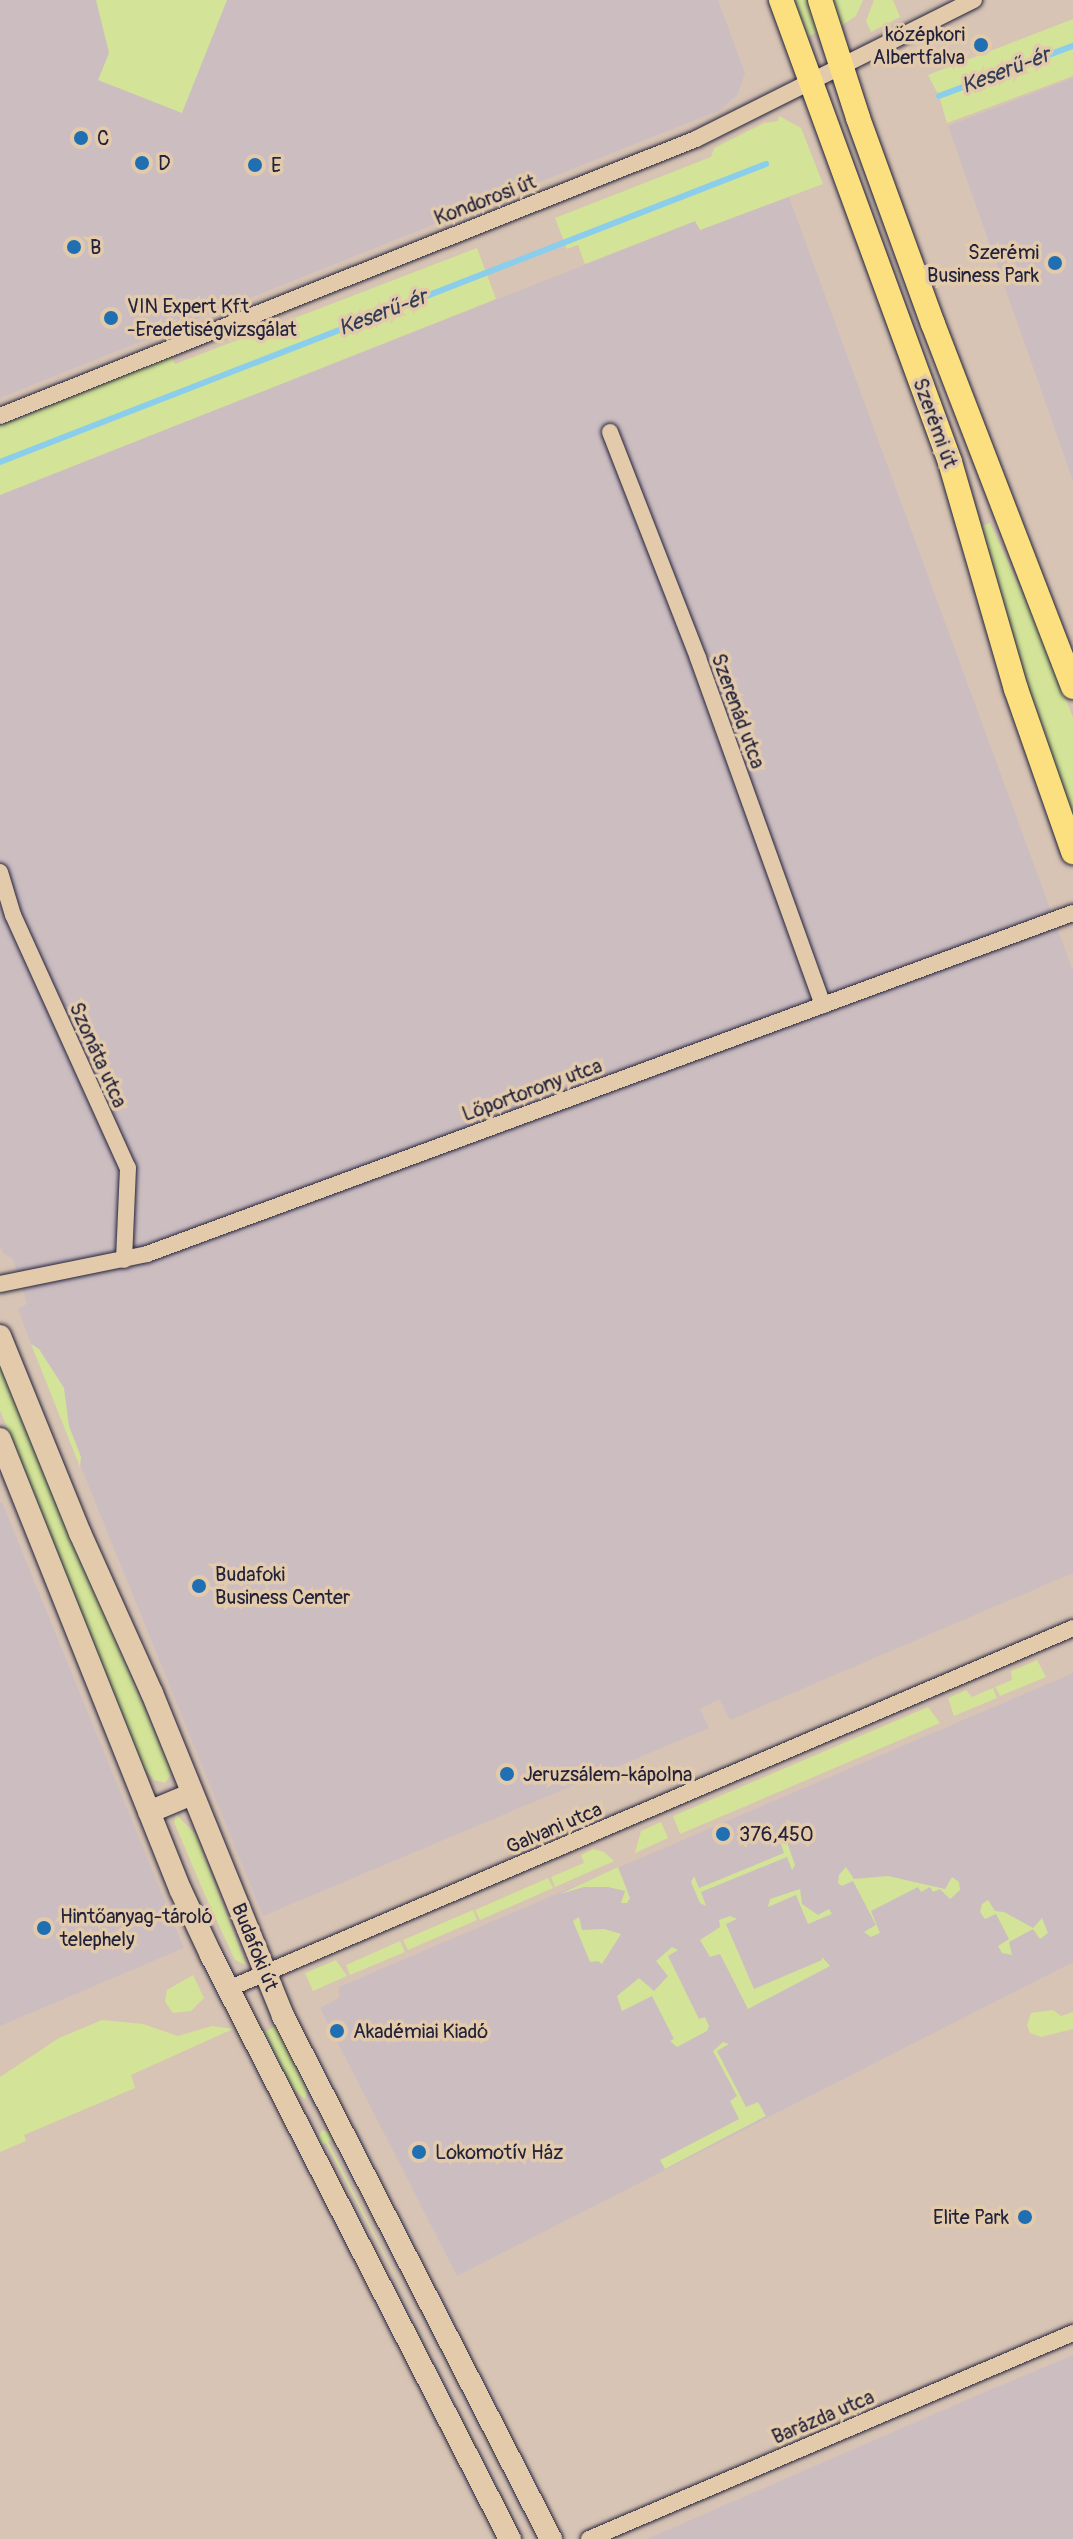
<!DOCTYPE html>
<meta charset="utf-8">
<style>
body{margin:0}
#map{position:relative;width:1073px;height:2539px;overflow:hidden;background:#d8c4b5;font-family:Pangolin,sans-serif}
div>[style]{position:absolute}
.built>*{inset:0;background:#ccbdc1}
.green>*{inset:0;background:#d3e397}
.stream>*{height:6px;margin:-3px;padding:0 3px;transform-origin:3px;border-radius:3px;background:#8aceec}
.roads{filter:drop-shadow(0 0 2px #22223b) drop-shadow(0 0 2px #22223b)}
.minor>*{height:16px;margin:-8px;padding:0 8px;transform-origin:8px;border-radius:8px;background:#e2caab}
.secondary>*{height:22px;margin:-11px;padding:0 11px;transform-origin:11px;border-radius:11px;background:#e2caab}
.primary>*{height:24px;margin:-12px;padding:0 12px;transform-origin:12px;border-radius:12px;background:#fce080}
.dots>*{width:22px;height:22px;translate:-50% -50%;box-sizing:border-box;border:4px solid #e2caab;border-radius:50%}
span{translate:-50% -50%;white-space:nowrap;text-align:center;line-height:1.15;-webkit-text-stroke:7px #e2caab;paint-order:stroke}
.poi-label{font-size:20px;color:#22223b}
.right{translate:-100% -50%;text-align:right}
.left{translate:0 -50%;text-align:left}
.street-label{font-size:20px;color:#22223b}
.water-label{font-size:22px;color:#323c56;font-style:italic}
</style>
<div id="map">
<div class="built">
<div style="clip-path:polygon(0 0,718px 0,745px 73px,738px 94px,720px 110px,0 398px)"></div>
<div style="clip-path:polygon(1073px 78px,1073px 481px,948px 126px)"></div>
<div style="clip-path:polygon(789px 197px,1073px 971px,1073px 1573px,730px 1720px,719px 1699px,700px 1709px,709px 1728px,263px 1916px,31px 1344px,18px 1309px,27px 1304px,13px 1259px,3px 1253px,0 1245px,0 495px,696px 221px,701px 230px)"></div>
<div style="clip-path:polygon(2px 1502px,184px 1948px,0 2026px,0 1503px)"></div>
<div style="clip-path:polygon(1073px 1673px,1073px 1962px,457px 2276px,320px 2008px,339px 1998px,339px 1987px)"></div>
<div style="clip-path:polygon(1073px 2355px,1073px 2539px,647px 2539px,978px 2395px)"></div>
</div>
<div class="green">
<div style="clip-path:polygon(96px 0,227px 0,182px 113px,98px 80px,109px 53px)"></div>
<div style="clip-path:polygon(793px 0,807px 0,819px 32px,806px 37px)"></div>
<div style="clip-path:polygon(831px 0,863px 0,856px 16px,841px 26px)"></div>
<div style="clip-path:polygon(874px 0,893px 0,900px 17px,871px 32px,866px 21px)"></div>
<div style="clip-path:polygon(1073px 19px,1073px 76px,947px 123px,939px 96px,928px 75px)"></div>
<div style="clip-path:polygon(779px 116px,801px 128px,823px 184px,700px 230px,695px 221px,585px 264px,578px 245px,567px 249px,555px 218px,711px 157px,714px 148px,764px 123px,778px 121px)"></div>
<div style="clip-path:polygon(477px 248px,496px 299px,0 495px,0 426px,171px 356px,175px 364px)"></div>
<div style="clip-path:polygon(990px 523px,1038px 626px,1073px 718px,1073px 819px,1042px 733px,982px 526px)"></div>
<div style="clip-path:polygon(31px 1344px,39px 1349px,64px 1388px,69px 1426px,81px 1457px,80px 1467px)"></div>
<div style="clip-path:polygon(0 1365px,169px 1767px,170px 1776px,165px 1783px,154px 1780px,144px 1768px,0 1410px)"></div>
<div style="clip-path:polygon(1037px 1660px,1046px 1677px,1000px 1696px,995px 1687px,1012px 1680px,1011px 1671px)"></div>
<div style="clip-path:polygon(993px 1688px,997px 1698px,954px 1716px,948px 1698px,966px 1690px,972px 1697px)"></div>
<div style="clip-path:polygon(928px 1707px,940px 1723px,680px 1834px,673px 1816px)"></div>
<div style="clip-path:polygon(176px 1814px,196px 1835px,246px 1965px,235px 1960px,205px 1895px,174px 1822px)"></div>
<div style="clip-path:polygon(661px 1822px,668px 1838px,635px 1853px,641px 1831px)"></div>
<div style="clip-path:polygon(780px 1841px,787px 1842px,795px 1865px,792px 1870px,787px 1857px,701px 1892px,706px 1906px,700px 1903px,691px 1882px,694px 1876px,699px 1888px,738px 1872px,784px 1853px)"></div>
<div style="clip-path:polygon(593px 1849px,604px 1852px,614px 1861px,555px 1887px,551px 1877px,584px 1863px,581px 1855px)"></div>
<div style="clip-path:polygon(618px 1867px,630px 1898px,627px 1903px,621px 1903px,625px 1891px,608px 1887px,584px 1887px,560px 1894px)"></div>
<div style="clip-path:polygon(846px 1867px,854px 1879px,888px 1876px,945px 1889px,952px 1877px,959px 1882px,960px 1890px,950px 1899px,940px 1889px,933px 1892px,930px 1887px,921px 1892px,918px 1887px,871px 1911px,880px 1933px,871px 1937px,864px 1932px,876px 1925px,853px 1881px,842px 1886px,838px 1883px,839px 1875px)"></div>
<div style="clip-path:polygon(548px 1878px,553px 1888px,480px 1920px,475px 1910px)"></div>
<div style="clip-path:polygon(800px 1889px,802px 1904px,818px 1915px,829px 1909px,832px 1914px,808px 1924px,796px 1895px,768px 1907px,770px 1899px)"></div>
<div style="clip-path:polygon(988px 1900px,995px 1911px,1004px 1912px,1033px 1928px,1042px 1918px,1048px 1933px,1040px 1939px,1033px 1929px,1009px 1942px,1012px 1955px,1002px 1953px,998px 1946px,1009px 1939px,996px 1914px,985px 1919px,980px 1912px,982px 1904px)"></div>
<div style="clip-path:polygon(473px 1910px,477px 1920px,408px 1950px,403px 1940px)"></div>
<div style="clip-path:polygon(730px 1916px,737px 1919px,726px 1924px,754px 1989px,822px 1960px,822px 1957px,830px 1966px,748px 2009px,720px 1954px,710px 1957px,700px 1940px,720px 1927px,719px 1920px)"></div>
<div style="clip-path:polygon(579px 1917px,582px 1930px,604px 1929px,621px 1934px,602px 1964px,598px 1961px,590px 1962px,573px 1921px)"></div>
<div style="clip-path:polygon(400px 1941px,405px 1952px,350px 1975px,346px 1965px)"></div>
<div style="clip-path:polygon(672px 1947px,678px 1950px,668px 1956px,699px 2019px,705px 2017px,709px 2026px,707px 2031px,677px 2047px,670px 2041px,674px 2039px,652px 1996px,622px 2011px,617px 1996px,639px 1978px,654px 1991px,668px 1976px,656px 1961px)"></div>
<div style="clip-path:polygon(336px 1960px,347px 1976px,313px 1991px,305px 1973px)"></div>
<div style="clip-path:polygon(193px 1975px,204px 1998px,191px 2011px,173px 2013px,165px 2002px,167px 1990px)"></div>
<div style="clip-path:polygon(1053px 2010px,1061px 2016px,1073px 2012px,1073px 2029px,1041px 2037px,1030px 2033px,1027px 2025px,1031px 2013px)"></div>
<div style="clip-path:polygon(102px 2020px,143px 2024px,178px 2036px,212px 2026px,233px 2029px,131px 2075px,135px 2088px,24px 2135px,26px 2141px,0 2152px,0 2077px,59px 2038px)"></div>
<div style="clip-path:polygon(276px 2026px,307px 2090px,305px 2099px,292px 2088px,264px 2032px)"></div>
<div style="clip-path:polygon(723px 2042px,729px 2044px,717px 2051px,746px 2107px,758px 2102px,766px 2116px,665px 2169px,660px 2160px,739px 2119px,730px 2101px,737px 2096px,713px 2051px)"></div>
<div style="clip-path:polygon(322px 2130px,329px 2132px,333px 2139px,328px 2142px,414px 2313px,326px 2143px,321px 2145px,318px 2139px)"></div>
</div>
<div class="stream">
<div style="left:939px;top:96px;width:143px;rotate:-20.5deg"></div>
<div style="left:0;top:462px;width:822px;rotate:-21.26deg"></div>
</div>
<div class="roads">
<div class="minor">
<div style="left:0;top:416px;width:749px;rotate:-21.7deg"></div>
<div style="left:696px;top:139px;width:311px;rotate:-26.6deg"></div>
<div style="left:610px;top:432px;width:243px;rotate:68.7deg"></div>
<div style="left:698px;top:658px;width:369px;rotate:70.2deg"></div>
<div style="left:0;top:872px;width:45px;rotate:73.2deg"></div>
<div style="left:13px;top:915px;width:278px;rotate:65.6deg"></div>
<div style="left:128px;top:1168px;width:92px;rotate:92.5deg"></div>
<div style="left:0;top:1284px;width:150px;rotate:-11.5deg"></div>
<div style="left:147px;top:1254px;width:987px;rotate:-20.22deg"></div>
<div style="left:228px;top:1989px;width:919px;rotate:-23.13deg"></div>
<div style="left:589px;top:2539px;width:526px;rotate:-23.06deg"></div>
</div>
<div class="secondary">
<div style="left:0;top:1336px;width:213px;rotate:67.9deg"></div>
<div style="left:80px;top:1533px;width:175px;rotate:65.8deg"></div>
<div style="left:152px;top:1693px;width:349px;rotate:67.9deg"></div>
<div style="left:283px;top:2016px;width:588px;rotate:62.87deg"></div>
<div style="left:0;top:1439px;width:485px;rotate:68.2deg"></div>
<div style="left:180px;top:1889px;width:73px;rotate:64.8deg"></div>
<div style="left:211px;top:1955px;width:656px;rotate:62.89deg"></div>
<div style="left:149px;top:1812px;width:47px;rotate:-22.7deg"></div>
</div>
<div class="primary">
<div style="left:781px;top:0;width:492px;rotate:69.9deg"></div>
<div style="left:950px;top:462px;width:236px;rotate:73.8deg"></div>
<div style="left:1016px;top:689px;width:173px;rotate:70.7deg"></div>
<div style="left:820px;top:0;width:124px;rotate:72.1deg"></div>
<div style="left:858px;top:118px;width:219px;rotate:70deg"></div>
<div style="left:933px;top:324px;width:389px;rotate:68.9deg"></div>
</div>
</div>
<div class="dots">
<div style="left:981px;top:45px;background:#1f6fb2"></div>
<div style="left:81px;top:138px;background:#1f6fb2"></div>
<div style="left:142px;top:163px;background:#1f6fb2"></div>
<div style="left:255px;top:165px;background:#1f6fb2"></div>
<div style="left:74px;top:247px;background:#1f6fb2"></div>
<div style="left:1055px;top:263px;background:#1f6fb2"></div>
<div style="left:111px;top:318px;background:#1f6fb2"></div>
<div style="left:199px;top:1586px;background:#1f6fb2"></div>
<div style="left:507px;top:1774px;background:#1f6fb2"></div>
<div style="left:723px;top:1834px;background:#1f6fb2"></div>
<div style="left:44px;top:1928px;background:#1f6fb2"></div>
<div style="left:337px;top:2031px;background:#1f6fb2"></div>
<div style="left:419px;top:2152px;background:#1f6fb2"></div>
<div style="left:1025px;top:2217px;background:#1f6fb2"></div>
</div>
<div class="poi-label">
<span class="right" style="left:965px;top:46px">középkori<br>Albertfalva</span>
<span class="left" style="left:97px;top:138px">C</span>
<span class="left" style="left:158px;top:163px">D</span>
<span class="left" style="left:271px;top:165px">E</span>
<span class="left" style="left:90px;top:247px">B</span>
<span class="right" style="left:1039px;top:264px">Szerémi<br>Business Park</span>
<span class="left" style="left:127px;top:318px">VIN Expert Kft<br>-Eredetiségvizsgálat</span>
<span class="left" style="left:215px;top:1586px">Budafoki<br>Business Center</span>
<span class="left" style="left:523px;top:1774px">Jeruzsálem-kápolna</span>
<span class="left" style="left:739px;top:1834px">376,450</span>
<span class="left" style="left:60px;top:1928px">Hintőanyag-tároló<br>telephely</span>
<span class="left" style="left:353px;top:2031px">Akadémiai Kiadó</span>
<span class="left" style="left:435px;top:2152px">Lokomotív Ház</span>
<span class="right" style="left:1009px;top:2217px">Elite Park</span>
</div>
<div class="street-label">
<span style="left:485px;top:200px;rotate:-21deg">Kondorosi út</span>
<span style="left:935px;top:423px;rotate:70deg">Szerémi út</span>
<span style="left:738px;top:711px;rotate:70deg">Szerenád utca</span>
<span style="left:98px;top:1055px;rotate:66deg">Szonáta utca</span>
<span style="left:532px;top:1090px;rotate:-20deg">Lőportorony utca</span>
<span style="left:554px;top:1828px;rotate:-23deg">Galvani utca</span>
<span style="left:255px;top:1947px;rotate:68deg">Budafoki út</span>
<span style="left:823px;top:2417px;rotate:-23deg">Barázda utca</span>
</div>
<div class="water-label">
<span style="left:1006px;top:71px;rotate:-21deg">Keserű-ér</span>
<span style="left:383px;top:313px;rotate:-21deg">Keserű-ér</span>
</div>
</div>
